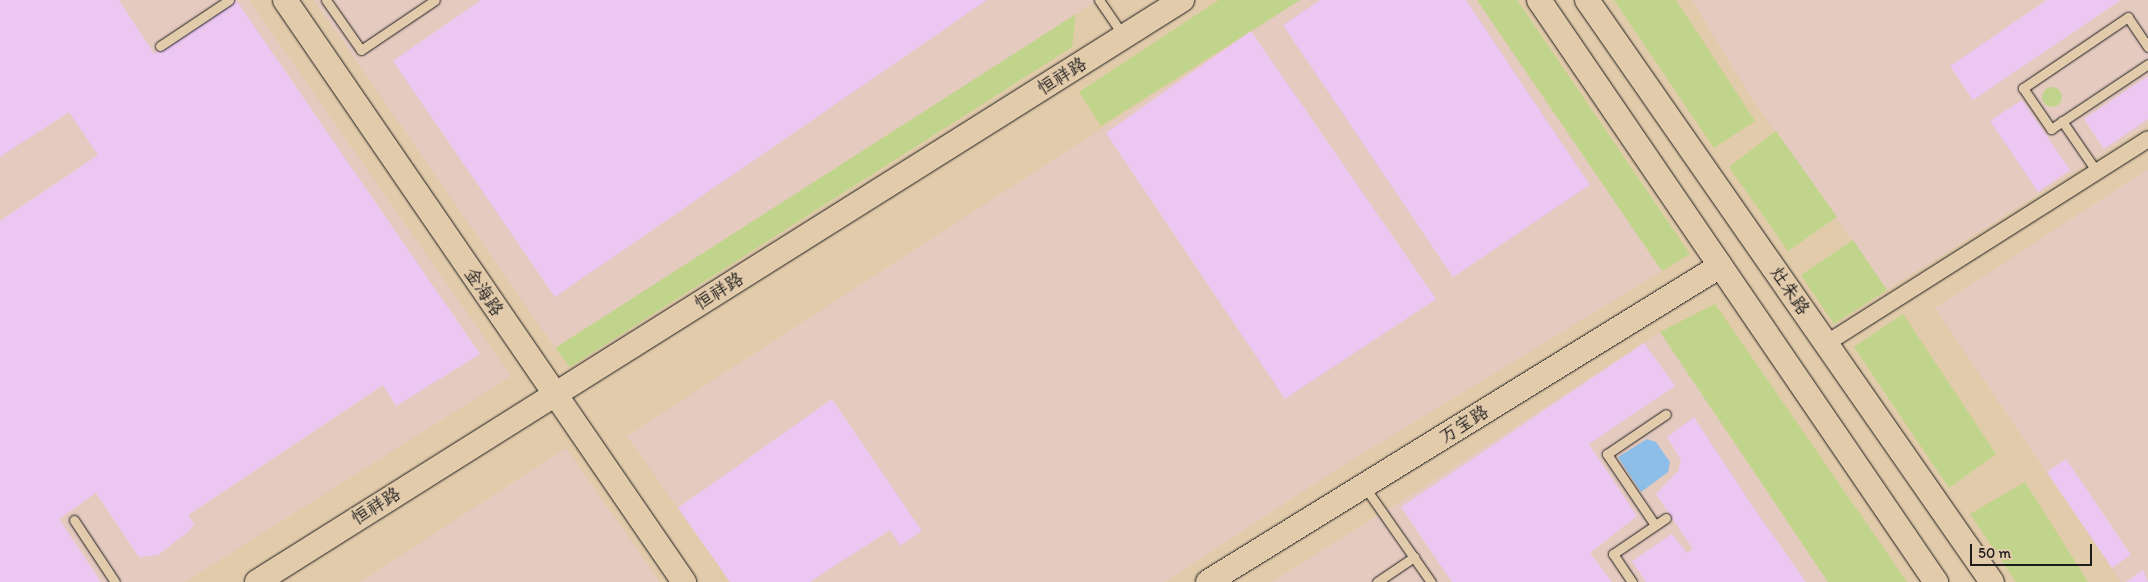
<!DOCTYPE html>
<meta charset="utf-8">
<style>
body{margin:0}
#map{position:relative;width:2148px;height:582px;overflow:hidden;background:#e2cbab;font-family:Itim,"LXGW WenKai TC",sans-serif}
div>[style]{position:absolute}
.built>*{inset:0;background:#e5cac0}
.green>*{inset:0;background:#c0d58b}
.round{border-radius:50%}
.water>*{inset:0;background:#8cbee8}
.building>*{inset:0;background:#ebc7f2}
.roads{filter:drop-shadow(0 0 1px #1c1c1c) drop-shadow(0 0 1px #1c1c1c)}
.lane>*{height:9px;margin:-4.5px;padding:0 4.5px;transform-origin:4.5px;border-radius:4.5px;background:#e2cbab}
.street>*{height:16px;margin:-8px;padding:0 8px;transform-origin:8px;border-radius:8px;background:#e2cbab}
.secondary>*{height:24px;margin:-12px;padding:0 12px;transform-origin:12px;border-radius:12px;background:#e2cbab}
span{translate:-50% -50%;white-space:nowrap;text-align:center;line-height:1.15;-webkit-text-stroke:4px #e2cbab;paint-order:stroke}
.street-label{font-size:18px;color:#1c1c1c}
.scale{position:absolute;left:1970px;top:544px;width:122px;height:22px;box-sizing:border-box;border:2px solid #1c1c1c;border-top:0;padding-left:6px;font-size:15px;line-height:18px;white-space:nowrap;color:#1c1c1c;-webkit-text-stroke:4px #e2cbab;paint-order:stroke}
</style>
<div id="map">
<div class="built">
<div style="clip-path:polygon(0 0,249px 0,511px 376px,185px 582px,0 582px)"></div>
<div style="clip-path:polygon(314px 0,1098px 0,555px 348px)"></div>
<div style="clip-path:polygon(1300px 0,1477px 0,1662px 271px,1334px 471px,1165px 582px,730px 582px,627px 436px)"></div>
<div style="clip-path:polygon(1692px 0,2148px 0,2148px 125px,1887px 290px,1752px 99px)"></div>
<div style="clip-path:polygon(2148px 169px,2148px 582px,2121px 582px,1935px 308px)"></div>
<div style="clip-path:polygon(1660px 332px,1828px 582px,1271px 582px,1398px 503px)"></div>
<div style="clip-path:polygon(566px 448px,660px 582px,360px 582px)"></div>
</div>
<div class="green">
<div style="clip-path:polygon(1219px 0,1300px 0,1101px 126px,1079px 92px)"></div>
<div style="clip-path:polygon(1477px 0,1517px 0,1690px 254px,1662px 271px)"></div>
<div style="clip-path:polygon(1614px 0,1676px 0,1755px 121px,1714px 148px)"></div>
<div style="clip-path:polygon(1076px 14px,1072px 47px,570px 367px,555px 348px)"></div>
<div class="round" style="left:2042px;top:87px;width:20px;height:20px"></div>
<div style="clip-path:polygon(1776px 131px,1837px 217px,1788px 251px,1729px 167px)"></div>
<div style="clip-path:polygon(1853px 240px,1887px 290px,1834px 324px,1801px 275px)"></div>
<div style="clip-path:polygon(1715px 304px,1907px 582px,1828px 582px,1660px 332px)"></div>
<div style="clip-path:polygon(1903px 314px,1996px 454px,1949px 488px,1854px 347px)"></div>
<div style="clip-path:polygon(2025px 482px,2088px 582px,2016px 582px,1970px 514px)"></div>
</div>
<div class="water">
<div style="clip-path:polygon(1647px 439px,1656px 442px,1670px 462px,1668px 472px,1641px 492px,1618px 457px)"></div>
</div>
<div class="building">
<div style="clip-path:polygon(0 0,119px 0,154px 54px,236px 0,480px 354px,396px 406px,383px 385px,188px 515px,194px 524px,189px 531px,158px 555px,139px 557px,96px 493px,59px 519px,101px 582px,0 582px,0 221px,98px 155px,69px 112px,0 157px)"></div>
<div style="clip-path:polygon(481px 0,987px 0,555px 297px,393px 61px)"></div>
<div style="clip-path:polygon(1320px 0,1466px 0,1590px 185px,1453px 277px,1283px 25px)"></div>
<div style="clip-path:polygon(2047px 0,2121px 0,1973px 100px,1950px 66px)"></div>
<div style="clip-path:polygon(1251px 31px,1436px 299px,1285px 399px,1106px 133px)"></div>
<div style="clip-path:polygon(2148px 76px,2148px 119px,2104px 149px,2084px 119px)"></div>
<div style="clip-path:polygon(2022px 100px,2070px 170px,2038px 192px,1990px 121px)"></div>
<div style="clip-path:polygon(1644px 343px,1675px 386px,1589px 444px,1637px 516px,1590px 553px,1612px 582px,1452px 582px,1401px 507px)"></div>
<div style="clip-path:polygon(832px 399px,922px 531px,900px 546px,890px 530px,810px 582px,730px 582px,678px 508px)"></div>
<div style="clip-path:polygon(1694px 417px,1753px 507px,1806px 582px,1646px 582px,1632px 561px,1672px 534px,1687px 553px,1693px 549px,1656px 494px,1678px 471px,1681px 460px,1667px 437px)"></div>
<div style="clip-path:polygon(2066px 459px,2131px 555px,2112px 568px,2047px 472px)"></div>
<div style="clip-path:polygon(2143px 570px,2148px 582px,2126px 582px)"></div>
</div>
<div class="roads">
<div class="lane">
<div style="left:326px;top:0;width:61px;rotate:55deg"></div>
<div style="left:361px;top:50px;width:89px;rotate:-34deg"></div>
<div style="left:1099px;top:0;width:42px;rotate:55.6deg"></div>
<div style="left:160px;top:46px;width:83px;rotate:-33.7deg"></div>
<div style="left:2148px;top:47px;width:36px;rotate:-124deg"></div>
<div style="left:2128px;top:17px;width:127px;rotate:145.9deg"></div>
<div style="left:2023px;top:88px;width:50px;rotate:55.7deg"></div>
<div style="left:2051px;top:129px;width:117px;rotate:-33.8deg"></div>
<div style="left:2062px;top:121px;width:62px;rotate:55.5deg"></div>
<div style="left:1364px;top:486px;width:117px;rotate:55.1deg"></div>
<div style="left:74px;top:520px;width:74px;rotate:56.5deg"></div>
<div style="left:1655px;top:525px;width:86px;rotate:-124.1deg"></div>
<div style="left:1607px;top:454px;width:71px;rotate:-34.1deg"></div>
<div style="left:1377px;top:582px;width:45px;rotate:-34deg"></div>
<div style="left:1632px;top:582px;width:34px;rotate:-124deg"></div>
<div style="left:1613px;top:554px;width:64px;rotate:-34.2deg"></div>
</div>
<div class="street">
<div style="left:1827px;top:343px;width:380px;rotate:-32.4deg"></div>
</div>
<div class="secondary">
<div style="left:285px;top:0;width:706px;rotate:55.57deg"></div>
<div style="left:1539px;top:0;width:705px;rotate:55.7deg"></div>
<div style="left:1587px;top:0;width:709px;rotate:55.17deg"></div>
<div style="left:257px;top:582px;width:1093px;rotate:-32.18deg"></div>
<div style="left:1208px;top:582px;width:602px;rotate:-31.68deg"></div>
</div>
</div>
<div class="street-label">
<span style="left:1062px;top:76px;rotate:-32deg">恒祥路</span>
<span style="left:719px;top:291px;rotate:-32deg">恒祥路</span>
<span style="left:1790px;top:291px;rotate:55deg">灶朱路</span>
<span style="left:484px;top:292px;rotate:56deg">金海路</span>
<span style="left:1464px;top:424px;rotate:-32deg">万宝路</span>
<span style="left:376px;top:506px;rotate:-32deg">恒祥路</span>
</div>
<div class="scale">50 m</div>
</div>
